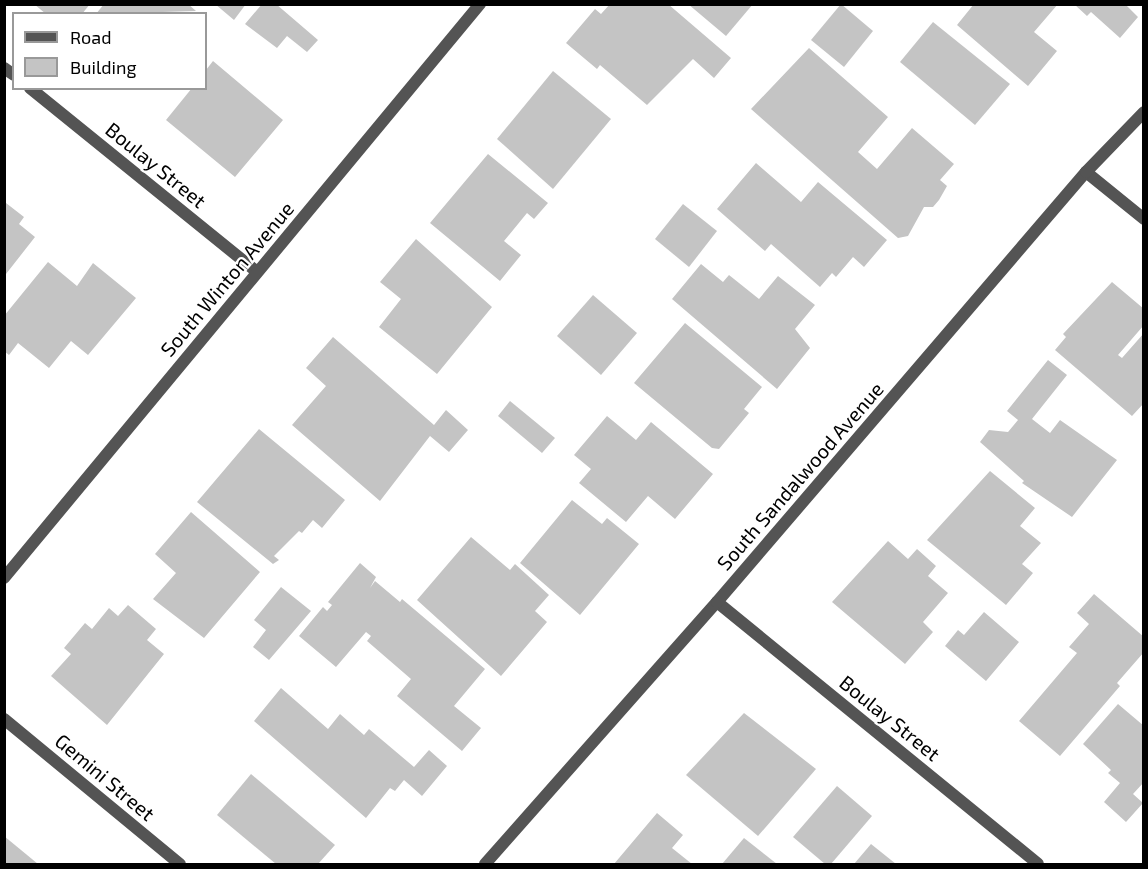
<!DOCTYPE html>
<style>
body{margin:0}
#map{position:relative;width:1148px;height:869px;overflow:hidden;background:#fff;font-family:"Exo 2",sans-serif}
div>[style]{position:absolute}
.building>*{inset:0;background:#c4c4c4}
.minor>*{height:12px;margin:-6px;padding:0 6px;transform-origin:6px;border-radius:6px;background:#545454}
.tertiary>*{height:12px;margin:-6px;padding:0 6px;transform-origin:6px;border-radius:6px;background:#545454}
span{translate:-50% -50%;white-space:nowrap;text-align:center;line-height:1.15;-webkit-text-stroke:4.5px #fff;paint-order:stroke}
.street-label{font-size:20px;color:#000}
.frame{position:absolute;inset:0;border:6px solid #000;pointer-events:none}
.legend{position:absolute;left:12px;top:12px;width:195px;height:78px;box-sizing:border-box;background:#fff;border:2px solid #999;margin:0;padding:8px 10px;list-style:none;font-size:18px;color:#000}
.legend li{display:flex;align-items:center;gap:12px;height:30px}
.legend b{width:30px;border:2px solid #999}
</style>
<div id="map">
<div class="building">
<div style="clip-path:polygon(34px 4px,90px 4px,82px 14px,46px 14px)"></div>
<div style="clip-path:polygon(104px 4px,188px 4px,196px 11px,96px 14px)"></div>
<div style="clip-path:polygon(215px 4px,246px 4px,234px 20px)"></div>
<div style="clip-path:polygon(262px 4px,276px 4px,318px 40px,307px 52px,287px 36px,277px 48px,245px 24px)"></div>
<div style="clip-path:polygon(610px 4px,668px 4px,731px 58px,714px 78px,693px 59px,647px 105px,600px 65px,597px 69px,566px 43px,595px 9px,601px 14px)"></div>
<div style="clip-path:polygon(688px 4px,753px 4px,726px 36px)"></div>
<div style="clip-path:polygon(841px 4px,873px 31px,844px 67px,811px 40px)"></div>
<div style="clip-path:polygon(974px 4px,1058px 4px,1034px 32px,1057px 51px,1028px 86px,957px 25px)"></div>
<div style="clip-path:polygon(1074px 4px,1125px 4px,1138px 17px,1120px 38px,1091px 12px,1087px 16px)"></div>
<div style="clip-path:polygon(933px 22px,1010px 84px,975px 125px,900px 62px)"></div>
<div style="clip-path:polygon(809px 48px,888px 117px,858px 152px,877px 169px,912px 128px,954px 164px,940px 180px,947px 186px,939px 200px,933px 207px,924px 207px,908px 236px,898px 238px,751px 109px)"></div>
<div style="clip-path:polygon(213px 61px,283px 120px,235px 177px,166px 120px,192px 88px,206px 88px,206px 70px)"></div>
<div style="clip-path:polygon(553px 71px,611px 119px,553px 189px,497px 139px)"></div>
<div style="clip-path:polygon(488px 154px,548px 203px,534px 219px,527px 213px,504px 241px,521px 255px,500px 281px,430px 223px)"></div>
<div style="clip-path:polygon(756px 163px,801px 202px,818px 182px,887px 240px,864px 267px,853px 257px,836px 277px,832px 273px,820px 287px,771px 244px,765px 251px,717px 209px)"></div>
<div style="clip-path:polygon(6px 203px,24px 217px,19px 224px,35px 237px,6px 274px)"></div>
<div style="clip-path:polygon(683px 204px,717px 231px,689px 267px,655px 239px)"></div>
<div style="clip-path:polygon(416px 239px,492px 307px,437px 374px,379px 327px,401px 299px,380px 282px)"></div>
<div style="clip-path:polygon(48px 262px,77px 286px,93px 263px,136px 298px,88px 355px,71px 341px,49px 368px,18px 343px,9px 355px,4px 351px,4px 316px)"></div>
<div style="clip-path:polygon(701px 264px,723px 282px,729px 275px,759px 299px,778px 276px,815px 305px,795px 329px,810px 348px,777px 389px,672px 299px)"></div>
<div style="clip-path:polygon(1112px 282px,1144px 309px,1144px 325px,1118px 355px,1122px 358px,1144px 333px,1144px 403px,1132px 416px,1055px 350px,1066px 337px,1063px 334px)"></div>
<div style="clip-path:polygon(593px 295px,637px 333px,601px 375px,557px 336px)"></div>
<div style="clip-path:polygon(685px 323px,762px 387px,744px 409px,749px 413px,719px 449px,712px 448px,634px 383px)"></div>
<div style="clip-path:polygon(333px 337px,434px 425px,446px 410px,468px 430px,449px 452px,430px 436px,380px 501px,292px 425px,326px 386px,306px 368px)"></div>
<div style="clip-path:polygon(1048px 360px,1067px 375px,1032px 419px,1050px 433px,1060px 420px,1117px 460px,1072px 517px,1022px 483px,1024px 481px,980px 442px,989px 430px,1008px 432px,1018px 420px,1007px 411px)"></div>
<div style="clip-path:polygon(510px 401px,555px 438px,542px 453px,498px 416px)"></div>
<div style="clip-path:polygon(607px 416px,636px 440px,651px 422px,713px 474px,675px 519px,648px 496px,626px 522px,579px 483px,591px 469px,574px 455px)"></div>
<div style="clip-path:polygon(259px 429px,345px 500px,322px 528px,313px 520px,302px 533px,299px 531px,274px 556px,279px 560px,273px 564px,197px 502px)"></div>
<div style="clip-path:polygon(990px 471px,1035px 508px,1020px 526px,1041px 543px,1022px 564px,1033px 573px,1006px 605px,927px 540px)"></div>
<div style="clip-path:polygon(572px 500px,602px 524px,607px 518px,639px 544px,580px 615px,520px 563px)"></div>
<div style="clip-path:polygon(191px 512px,260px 572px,204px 638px,153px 599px,176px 573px,155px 554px)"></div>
<div style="clip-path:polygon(471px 537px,510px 570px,515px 564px,549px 595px,535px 611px,547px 622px,501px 676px,417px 600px)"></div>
<div style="clip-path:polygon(888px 541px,908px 559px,917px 549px,936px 566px,928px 576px,948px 593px,923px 622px,933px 632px,905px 664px,832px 602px)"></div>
<div style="clip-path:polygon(360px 563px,376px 577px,370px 588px,375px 581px,400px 602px,402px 599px,485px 669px,454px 706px,481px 728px,462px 751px,397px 696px,411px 679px,367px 641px,371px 636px,366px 632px,336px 667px,299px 636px,323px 607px,327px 611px,332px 605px,328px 602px)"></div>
<div style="clip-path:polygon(281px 587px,311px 611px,269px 660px,253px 647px,266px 630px,254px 620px)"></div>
<div style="clip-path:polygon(1094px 594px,1144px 637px,1144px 652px,1117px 683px,1120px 686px,1060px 756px,1019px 721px,1077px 653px,1069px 647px,1089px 624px,1077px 613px)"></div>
<div style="clip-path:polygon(128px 605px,156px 629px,147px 640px,164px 654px,107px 725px,51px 676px,71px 654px,64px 648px,85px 623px,92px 629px,109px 608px,118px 616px)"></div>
<div style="clip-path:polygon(984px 612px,1019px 642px,986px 681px,945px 646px,958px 630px,964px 635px)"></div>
<div style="clip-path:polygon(281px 688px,328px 729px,340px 714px,364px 735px,369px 729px,414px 767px,429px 750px,447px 766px,422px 796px,404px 780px,395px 791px,390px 788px,366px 818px,254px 721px)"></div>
<div style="clip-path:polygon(1118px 704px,1144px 726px,1144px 782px,1133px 794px,1143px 803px,1126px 822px,1104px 802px,1120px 783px,1108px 773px,1111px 770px,1083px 744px)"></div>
<div style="clip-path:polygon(744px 713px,816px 769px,758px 836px,686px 775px)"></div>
<div style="clip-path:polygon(251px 774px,335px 845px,318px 864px,276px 864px,217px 815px)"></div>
<div style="clip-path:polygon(837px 786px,872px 816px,831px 864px,825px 864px,793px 837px)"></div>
<div style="clip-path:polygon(657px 813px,683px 835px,672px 848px,692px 864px,614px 864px)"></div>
<div style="clip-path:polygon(4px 836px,38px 864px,4px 864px)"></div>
<div style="clip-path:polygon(744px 838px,777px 864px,722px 864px)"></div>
<div style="clip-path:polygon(871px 844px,896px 864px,854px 864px)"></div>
</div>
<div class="minor">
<div style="left:4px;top:68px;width:12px;rotate:35deg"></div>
<div style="left:30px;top:88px;width:292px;rotate:39deg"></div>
<div style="left:1086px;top:172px;width:75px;rotate:39deg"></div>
<div style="left:4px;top:578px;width:746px;rotate:-50.33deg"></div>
<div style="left:717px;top:602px;width:414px;rotate:39.2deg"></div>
<div style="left:485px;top:864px;width:350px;rotate:-48.5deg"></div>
<div style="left:717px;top:602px;width:567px;rotate:-49.37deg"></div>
<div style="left:1086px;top:172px;width:83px;rotate:-46deg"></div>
</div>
<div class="tertiary">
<div style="left:4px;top:719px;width:228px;rotate:39.5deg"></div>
</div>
<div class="street-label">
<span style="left:156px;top:165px;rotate:39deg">Boulay Street</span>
<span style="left:227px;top:279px;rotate:-50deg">South Winton Avenue</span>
<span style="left:800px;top:476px;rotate:-49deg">South Sandalwood Avenue</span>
<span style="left:890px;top:718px;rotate:39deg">Boulay Street</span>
<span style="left:105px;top:777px;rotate:40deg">Gemini Street</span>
</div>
<div class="frame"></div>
<ul class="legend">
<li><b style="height:8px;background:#545454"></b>Road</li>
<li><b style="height:16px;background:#c4c4c4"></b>Building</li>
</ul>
</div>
